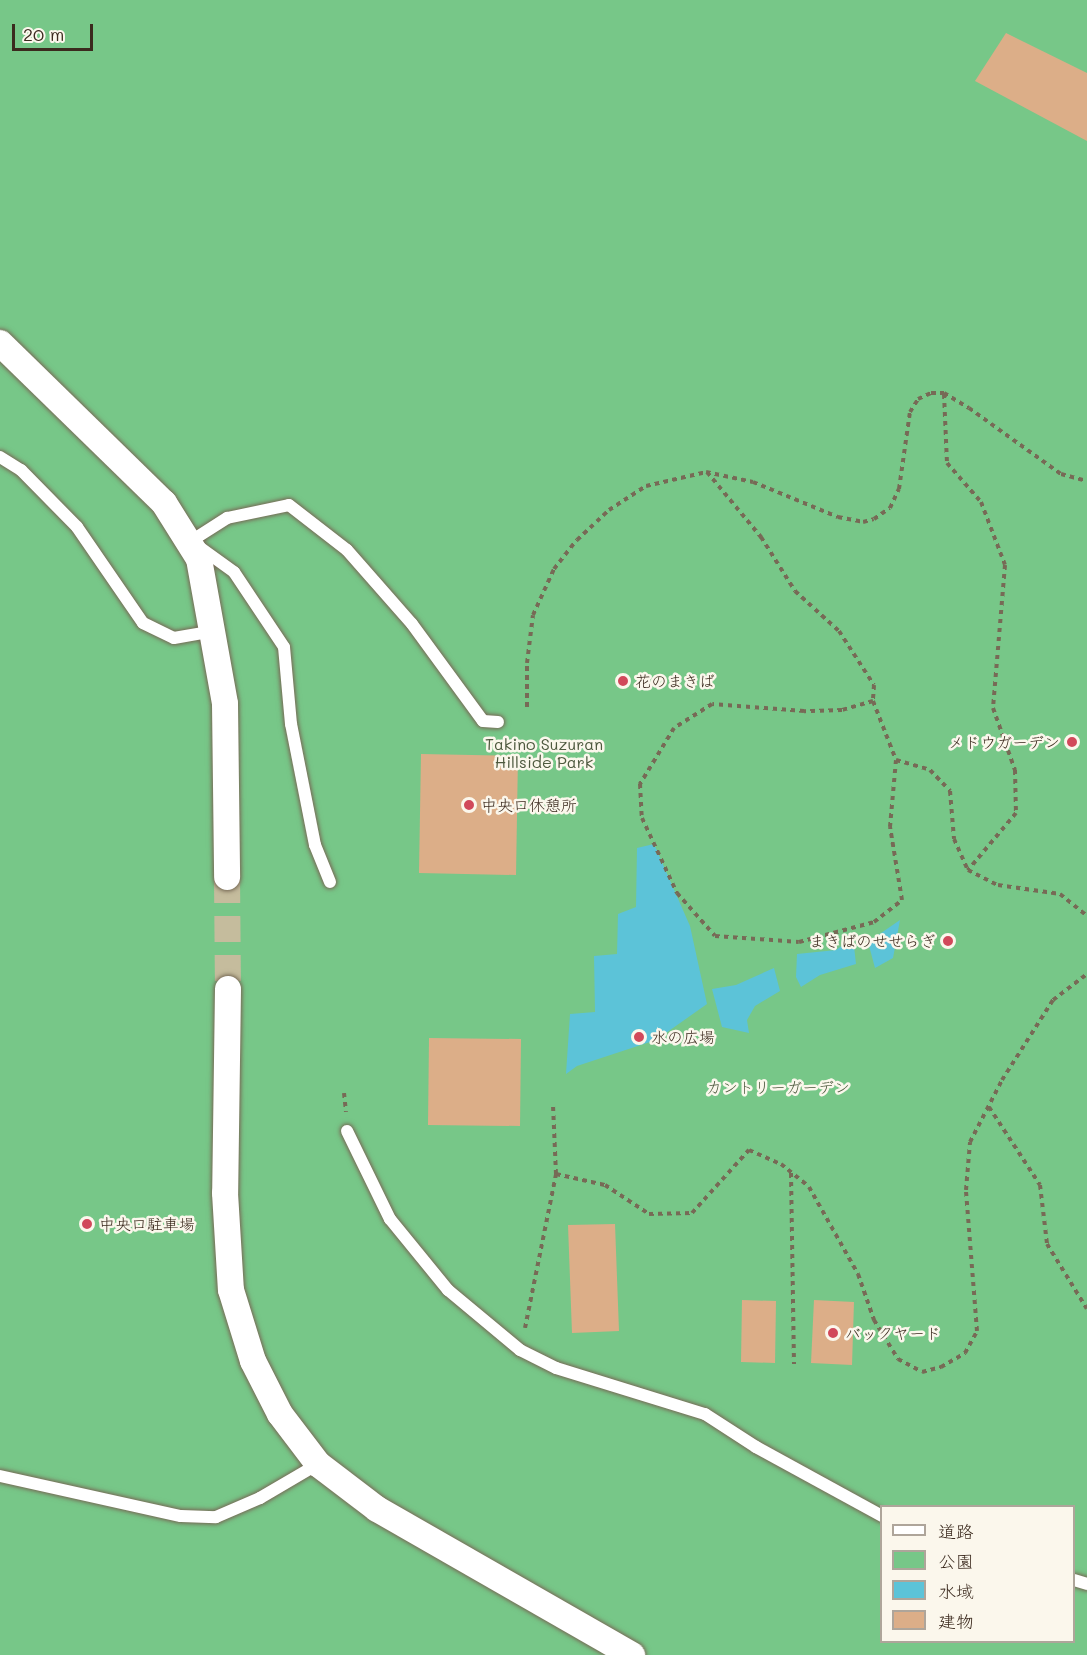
<!DOCTYPE html>
<meta charset="utf-8">
<style>
body{margin:0}
#map{position:relative;width:1087px;height:1655px;overflow:hidden;background:#e7e0bd;font-family:Mali,"Klee One",sans-serif}
div>[style]{position:absolute}
.green>*{inset:0;background:#77c788}
.water>*{inset:0;background:#5cc3d8}
.building>*{inset:0;background:#dcae88}
.street-tunnel>*{height:26px;margin-top:-13px;transform-origin:0;background:repeating-linear-gradient(90deg,#c5bc9d 0 26px,transparent 0 39px)}
.path>*{height:4px;margin-top:-2px;transform-origin:0;background:repeating-linear-gradient(90deg,#776a56 0 4.5px,transparent 0 9px)}
.roads{filter:drop-shadow(0 0 2px #776a56) drop-shadow(0 0 2px #776a56)}
.lane>*{height:12px;margin:-6px;padding:0 6px;transform-origin:6px;border-radius:6px;background:#fff}
.street>*{height:26px;margin:-13px;padding:0 13px;transform-origin:13px;border-radius:13px;background:#fff}
.dots>*{width:16px;height:16px;translate:-50% -50%;box-sizing:border-box;border:3px solid #fbf7ec;border-radius:50%}
span{translate:-50% -50%;white-space:nowrap;text-align:center;line-height:1.15;-webkit-text-stroke:5px #fbf7ec;paint-order:stroke}
.poi-label{font-size:16px;color:#3b2a1e}
.left{translate:0 -50%;text-align:left}
.right{translate:-100% -50%;text-align:right}
.park-label{font-size:16px;color:#4d593e}
.legend{position:absolute;left:880px;top:1505px;width:195px;height:138px;box-sizing:border-box;background:#fbf7ec;border:2px solid #aea59a;margin:0;padding:8px 10px;list-style:none;font-size:18px;color:#3b2a1e}
.legend li{display:flex;align-items:center;gap:12px;height:30px}
.legend b{width:30px;border:2px solid #aea59a}
.scale{position:absolute;left:12px;top:24px;width:81px;height:27px;box-sizing:border-box;border:3px solid #3b2a1e;border-top:0;padding-left:8px;font-size:18px;line-height:21px;white-space:nowrap;color:#3b2a1e;-webkit-text-stroke:4px #fbf7ec;paint-order:stroke}
</style>
<div id="map">
<div class="green">
<div style="clip-path:polygon(evenodd,0 0,1087px 0,1087px 1655px,0 1655px,0 0,882px 1506px,1074px 1506px,1074px 1642px,882px 1642px,882px 1506px)"></div>
</div>
<div class="water">
<div style="clip-path:polygon(654px 844px,690px 926px,707px 1004px,656px 1040px,577px 1066px,566px 1074px,570px 1014px,595px 1012px,594px 956px,617px 954px,618px 914px,636px 907px,637px 848px)"></div>
<div style="clip-path:polygon(900px 920px,893px 958px,875px 968px,868px 942px)"></div>
<div style="clip-path:polygon(847px 942px,854px 946px,856px 964px,820px 975px,801px 987px,796px 977px,797px 954px,836px 950px)"></div>
<div style="clip-path:polygon(774px 968px,780px 991px,755px 1006px,747px 1020px,749px 1033px,722px 1027px,712px 989px,736px 985px)"></div>
</div>
<div class="building">
<div style="clip-path:polygon(1006px 33px,1087px 73px,1087px 141px,975px 81px)"></div>
<div style="clip-path:polygon(421px 754px,518px 756px,516px 875px,419px 873px)"></div>
<div style="clip-path:polygon(429px 1038px,521px 1039px,520px 1126px,428px 1125px)"></div>
<div style="clip-path:polygon(615px 1224px,619px 1331px,572px 1333px,568px 1225px)"></div>
<div style="clip-path:polygon(742px 1300px,776px 1301px,775px 1363px,741px 1362px)"></div>
<div style="clip-path:polygon(814px 1300px,854px 1302px,852px 1365px,811px 1363px)"></div>
</div>
<div class="street-tunnel">
<div style="left:227px;top:877px;width:112px;rotate:89.5deg"></div>
</div>
<div class="path">
<div style="left:944px;top:394px;width:69px;rotate:87.5deg"></div>
<div style="left:947px;top:463px;width:52px;rotate:48.9deg"></div>
<div style="left:981px;top:502px;width:67px;rotate:69.1deg"></div>
<div style="left:1005px;top:565px;width:144px;rotate:94.8deg"></div>
<div style="left:993px;top:708px;width:66px;rotate:70.5deg"></div>
<div style="left:1015px;top:770px;width:43px;rotate:88.7deg"></div>
<div style="left:1016px;top:813px;width:75px;rotate:130.1deg"></div>
<div style="left:707px;top:472px;width:85px;rotate:50.3deg"></div>
<div style="left:761px;top:537px;width:64px;rotate:57.8deg"></div>
<div style="left:795px;top:591px;width:59px;rotate:42.3deg"></div>
<div style="left:839px;top:631px;width:64px;rotate:57.1deg"></div>
<div style="left:874px;top:685px;width:16px;rotate:94deg"></div>
<div style="left:873px;top:701px;width:63px;rotate:68.7deg"></div>
<div style="left:896px;top:760px;width:35px;rotate:16deg"></div>
<div style="left:930px;top:770px;width:29px;rotate:46deg"></div>
<div style="left:950px;top:791px;width:48px;rotate:85.2deg"></div>
<div style="left:954px;top:839px;width:34px;rotate:66deg"></div>
<div style="left:968px;top:870px;width:34px;rotate:27deg"></div>
<div style="left:998px;top:885px;width:63px;rotate:8.3deg"></div>
<div style="left:1060px;top:894px;width:35px;rotate:39deg"></div>
<div style="left:873px;top:701px;width:32px;rotate:164deg"></div>
<div style="left:842px;top:710px;width:38px;rotate:178deg"></div>
<div style="left:804px;top:711px;width:92px;rotate:-175.6deg"></div>
<div style="left:712px;top:704px;width:45px;rotate:147.7deg"></div>
<div style="left:674px;top:728px;width:66px;rotate:121.3deg"></div>
<div style="left:640px;top:784px;width:34px;rotate:87deg"></div>
<div style="left:642px;top:818px;width:83px;rotate:65deg"></div>
<div style="left:677px;top:893px;width:57px;rotate:48.5deg"></div>
<div style="left:715px;top:936px;width:84px;rotate:4.1deg"></div>
<div style="left:799px;top:942px;width:78px;rotate:-14.9deg"></div>
<div style="left:874px;top:922px;width:36px;rotate:-38deg"></div>
<div style="left:902px;top:900px;width:74px;rotate:-99.3deg"></div>
<div style="left:890px;top:827px;width:67px;rotate:-84.9deg"></div>
<div style="left:527px;top:707px;width:44px;rotate:-90deg"></div>
<div style="left:527px;top:663px;width:48px;rotate:-82.9deg"></div>
<div style="left:533px;top:615px;width:51px;rotate:-65.5deg"></div>
<div style="left:554px;top:569px;width:37px;rotate:-52deg"></div>
<div style="left:577px;top:540px;width:44px;rotate:-43.2deg"></div>
<div style="left:609px;top:510px;width:44px;rotate:-33deg"></div>
<div style="left:646px;top:486px;width:62px;rotate:-13.1deg"></div>
<div style="left:706px;top:472px;width:48px;rotate:12deg"></div>
<div style="left:753px;top:482px;width:92px;rotate:22.4deg"></div>
<div style="left:838px;top:517px;width:25px;rotate:11deg"></div>
<div style="left:863px;top:522px;width:11px;rotate:-15deg"></div>
<div style="left:874px;top:519px;width:19px;rotate:-35deg"></div>
<div style="left:890px;top:508px;width:21px;rotate:-65deg"></div>
<div style="left:899px;top:489px;width:78px;rotate:-81.9deg"></div>
<div style="left:910px;top:412px;width:15px;rotate:-58deg"></div>
<div style="left:918px;top:399px;width:14px;rotate:-25deg"></div>
<div style="left:931px;top:393px;width:13px"></div>
<div style="left:944px;top:393px;width:29px;rotate:31deg"></div>
<div style="left:969px;top:408px;width:113px;rotate:35.7deg"></div>
<div style="left:1061px;top:474px;width:27px;rotate:15deg"></div>
<div style="left:344px;top:1093px;width:19px;rotate:84deg"></div>
<div style="left:989px;top:1107px;width:93px;rotate:56.8deg"></div>
<div style="left:1040px;top:1185px;width:59px;rotate:83.2deg"></div>
<div style="left:1047px;top:1244px;width:76px;rotate:58.4deg"></div>
<div style="left:791px;top:1173px;width:191px;rotate:89.1deg"></div>
<div style="left:556px;top:1174px;width:50px;rotate:12.7deg"></div>
<div style="left:605px;top:1185px;width:53px;rotate:33.4deg"></div>
<div style="left:649px;top:1214px;width:43px;rotate:-1.3deg"></div>
<div style="left:692px;top:1213px;width:85px;rotate:-47.9deg"></div>
<div style="left:749px;top:1150px;width:35px;rotate:24deg"></div>
<div style="left:781px;top:1164px;width:36px;rotate:39deg"></div>
<div style="left:809px;top:1187px;width:100px;rotate:60.6deg"></div>
<div style="left:858px;top:1274px;width:49px;rotate:70.8deg"></div>
<div style="left:874px;top:1320px;width:46px;rotate:58.4deg"></div>
<div style="left:898px;top:1359px;width:27px;rotate:28deg"></div>
<div style="left:922px;top:1372px;width:20px;rotate:-15deg"></div>
<div style="left:941px;top:1367px;width:28px;rotate:-30deg"></div>
<div style="left:965px;top:1353px;width:25px;rotate:-61deg"></div>
<div style="left:977px;top:1331px;width:141px;rotate:-94.5deg"></div>
<div style="left:966px;top:1190px;width:48px;rotate:-85.2deg"></div>
<div style="left:970px;top:1142px;width:70px;rotate:-62.7deg"></div>
<div style="left:1002px;top:1080px;width:95px;rotate:-57.5deg"></div>
<div style="left:1053px;top:1000px;width:43px;rotate:-37.4deg"></div>
<div style="left:525px;top:1328px;width:157px;rotate:-78.6deg"></div>
<div style="left:556px;top:1174px;width:69px;rotate:-92.5deg"></div>
</div>
<div class="roads">
<div class="lane">
<div style="left:0;top:457px;width:25px;rotate:32deg"></div>
<div style="left:21px;top:470px;width:80px;rotate:45.5deg"></div>
<div style="left:77px;top:527px;width:116px;rotate:55.5deg"></div>
<div style="left:143px;top:623px;width:34px;rotate:26deg"></div>
<div style="left:174px;top:638px;width:40px;rotate:-10deg"></div>
<div style="left:330px;top:882px;width:40px;rotate:-112deg"></div>
<div style="left:315px;top:845px;width:123px;rotate:-101.2deg"></div>
<div style="left:291px;top:724px;width:77px;rotate:-95.2deg"></div>
<div style="left:284px;top:647px;width:90px;rotate:-123.7deg"></div>
<div style="left:234px;top:572px;width:53px;rotate:-144.2deg"></div>
<div style="left:191px;top:541px;width:43px;rotate:-32.6deg"></div>
<div style="left:227px;top:518px;width:63px;rotate:-11.8deg"></div>
<div style="left:289px;top:505px;width:73px;rotate:37.8deg"></div>
<div style="left:347px;top:550px;width:98px;rotate:48.7deg"></div>
<div style="left:412px;top:624px;width:120px;rotate:53.8deg"></div>
<div style="left:483px;top:721px;width:15px;rotate:4deg"></div>
<div style="left:347px;top:1131px;width:98px;rotate:64deg"></div>
<div style="left:390px;top:1219px;width:92px;rotate:50.8deg"></div>
<div style="left:448px;top:1290px;width:94px;rotate:39.8deg"></div>
<div style="left:520px;top:1350px;width:40px;rotate:26.6deg"></div>
<div style="left:556px;top:1368px;width:156px;rotate:17.2deg"></div>
<div style="left:705px;top:1414px;width:61px;rotate:32.9deg"></div>
<div style="left:756px;top:1447px;width:144px;rotate:28.7deg"></div>
<div style="left:0;top:1476px;width:185px;rotate:12.5deg"></div>
<div style="left:181px;top:1516px;width:35px;rotate:2deg"></div>
<div style="left:216px;top:1517px;width:48px;rotate:-23.4deg"></div>
<div style="left:260px;top:1498px;width:67px;rotate:-30.4deg"></div>
<div style="left:1074px;top:1580px;width:14px;rotate:17deg"></div>
</div>
<div class="street">
<div style="left:0;top:343px;width:229px;rotate:44.3deg"></div>
<div style="left:164px;top:503px;width:66px;rotate:58deg"></div>
<div style="left:199px;top:559px;width:147px;rotate:79.8deg"></div>
<div style="left:225px;top:704px;width:173px;rotate:89.3deg"></div>
<div style="left:228px;top:989px;width:204px;rotate:90.8deg"></div>
<div style="left:225px;top:1193px;width:97px;rotate:86.5deg"></div>
<div style="left:231px;top:1290px;width:74px;rotate:72.8deg"></div>
<div style="left:253px;top:1361px;width:59px;rotate:63deg"></div>
<div style="left:280px;top:1414px;width:63px;rotate:52.8deg"></div>
<div style="left:318px;top:1464px;width:74px;rotate:37.3deg"></div>
<div style="left:377px;top:1509px;width:294px;rotate:29.8deg"></div>
</div>
</div>
<div class="dots">
<div style="left:623px;top:681px;background:#d1495b"></div>
<div style="left:1072px;top:742px;background:#d1495b"></div>
<div style="left:469px;top:805px;background:#d1495b"></div>
<div style="left:948px;top:941px;background:#d1495b"></div>
<div style="left:639px;top:1037px;background:#d1495b"></div>
<div style="left:87px;top:1224px;background:#d1495b"></div>
<div style="left:833px;top:1333px;background:#d1495b"></div>
</div>
<div class="poi-label">
<span class="left" style="left:635px;top:681px">花のまきば</span>
<span class="right" style="left:1060px;top:742px">メドウガーデン</span>
<span class="left" style="left:481px;top:805px">中央口休憩所</span>
<span class="right" style="left:936px;top:941px">まきばのせせらぎ</span>
<span class="left" style="left:651px;top:1037px">水の広場</span>
<span class="left" style="left:99px;top:1224px">中央口駐車場</span>
<span class="left" style="left:845px;top:1333px">バックヤード</span>
</div>
<div class="park-label">
<span style="left:544px;top:753px">Takino Suzuran<br>Hillside Park</span>
<span style="left:778px;top:1087px">カントリーガーデン</span>
</div>
<ul class="legend">
<li><b style="height:8px;background:#fff"></b>道路</li>
<li><b style="height:16px;background:#77c788"></b>公園</li>
<li><b style="height:16px;background:#5cc3d8"></b>水域</li>
<li><b style="height:16px;background:#dcae88"></b>建物</li>
</ul>
<div class="scale">20 m</div>
</div>
